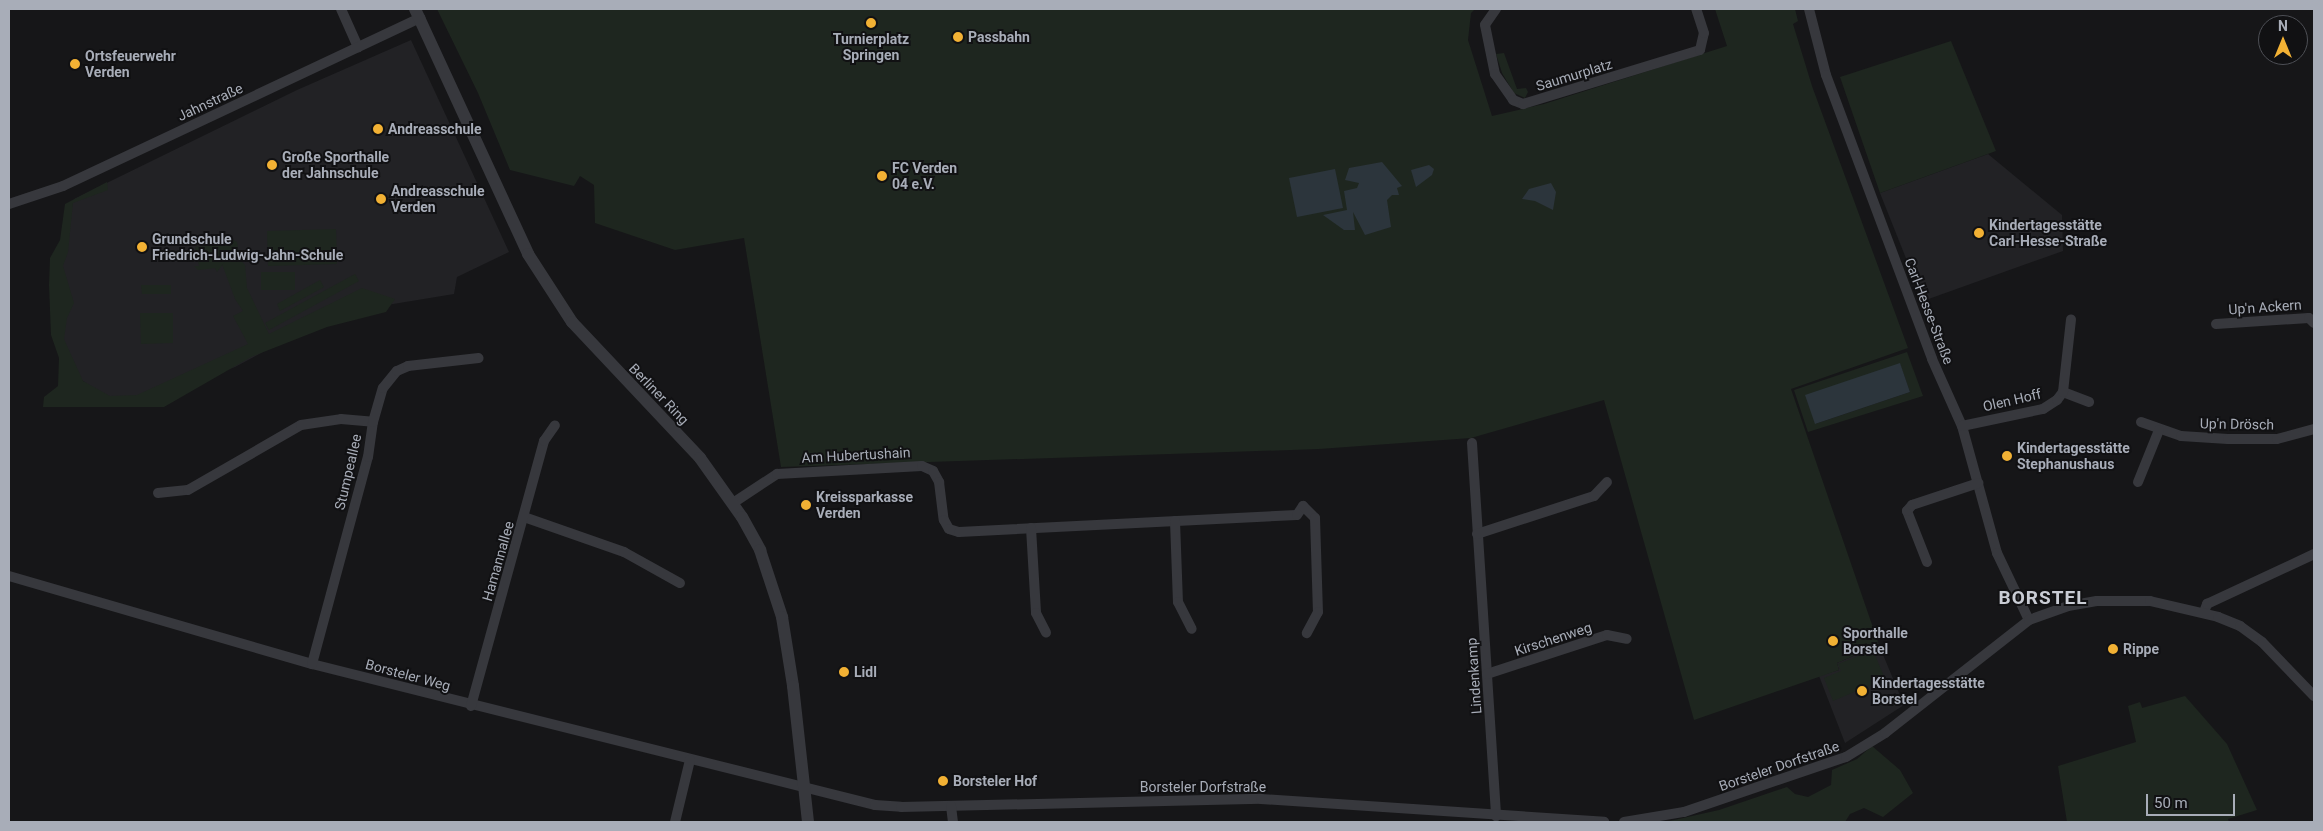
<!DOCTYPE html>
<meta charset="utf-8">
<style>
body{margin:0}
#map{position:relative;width:2323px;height:831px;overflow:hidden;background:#161618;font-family:Roboto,sans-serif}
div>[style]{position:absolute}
.built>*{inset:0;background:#222225}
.green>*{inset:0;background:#1e261f}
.water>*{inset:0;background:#2c353c}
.minor>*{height:10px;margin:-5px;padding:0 5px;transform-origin:5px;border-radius:5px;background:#37383d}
.tertiary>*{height:12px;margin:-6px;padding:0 6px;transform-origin:6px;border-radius:6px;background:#37383d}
.dots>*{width:14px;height:14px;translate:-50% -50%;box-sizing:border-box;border:2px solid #111113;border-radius:50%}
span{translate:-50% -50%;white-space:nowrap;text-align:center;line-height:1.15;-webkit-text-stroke:4px #111113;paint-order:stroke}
.poi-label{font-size:14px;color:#a8adb8;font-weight:700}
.left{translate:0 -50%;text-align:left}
.street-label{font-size:14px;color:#a8adb8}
.district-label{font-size:19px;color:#c9ccd4;font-weight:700;letter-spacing:1px}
.frame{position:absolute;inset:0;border:10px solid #a8adb8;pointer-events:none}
.north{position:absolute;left:2258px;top:15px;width:50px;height:50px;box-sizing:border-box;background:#111113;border:1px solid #4d4f55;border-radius:50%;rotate:0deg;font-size:14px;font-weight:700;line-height:20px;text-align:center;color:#a8adb8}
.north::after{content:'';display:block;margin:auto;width:18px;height:22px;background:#f2b134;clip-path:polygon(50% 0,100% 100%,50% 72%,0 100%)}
.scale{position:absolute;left:2146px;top:794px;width:89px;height:22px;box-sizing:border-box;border:2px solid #a8adb8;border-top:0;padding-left:6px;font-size:15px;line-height:18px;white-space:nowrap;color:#a8adb8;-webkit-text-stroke:4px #111113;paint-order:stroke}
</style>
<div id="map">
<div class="built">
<div style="clip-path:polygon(411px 40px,509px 252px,457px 277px,454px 294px,381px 306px,289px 338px,235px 367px,165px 392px,110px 403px,66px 367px,55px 276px,74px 199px,297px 90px)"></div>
<div style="clip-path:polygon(1988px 154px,2062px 215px,2063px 251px,1923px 301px,1880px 193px)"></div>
<div style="clip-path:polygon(1879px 645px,1904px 705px,1845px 743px,1819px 676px,1839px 670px,1837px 663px)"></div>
</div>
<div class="green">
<div style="clip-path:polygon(437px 9px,1475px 9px,1471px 13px,1468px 40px,1492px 116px,1544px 104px,1727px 46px,1715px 9px,1795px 9px,1798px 21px,1793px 24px,1812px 86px,1908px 348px,1791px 389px,1879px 645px,1837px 663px,1839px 670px,1694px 720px,1604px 400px,1471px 438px,1319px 449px,781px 467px,744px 238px,675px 250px,595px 223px,594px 185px,580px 176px,574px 186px,510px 170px,478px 93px)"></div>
<div style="clip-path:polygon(1951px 41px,1996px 151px,1880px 193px,1840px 77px)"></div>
<div style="clip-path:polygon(1504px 53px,1517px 89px,1526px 88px,1528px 92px,1525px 98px,1514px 93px,1502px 73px,1496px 54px)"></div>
<div style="clip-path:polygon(107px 182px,108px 190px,73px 203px,68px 252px,63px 266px,74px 303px,67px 318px,64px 339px,83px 381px,110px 396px,137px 395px,248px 344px,233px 316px,243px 311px,235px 299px,222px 264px,234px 252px,245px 265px,247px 288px,269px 334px,362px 288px,395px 299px,386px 312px,327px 327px,251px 357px,164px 407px,43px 407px,44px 397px,58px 386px,59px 358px,51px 335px,49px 285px,50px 258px,60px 240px,65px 204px)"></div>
<div style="clip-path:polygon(336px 229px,337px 264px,268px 266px,267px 231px)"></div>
<div style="clip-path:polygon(228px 237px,237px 242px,239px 254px,233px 251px,217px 272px,215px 268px,198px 270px,194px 266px,199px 266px,195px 247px,213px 245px)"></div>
<div style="clip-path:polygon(261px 272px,295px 272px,295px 290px,261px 290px)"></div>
<div style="clip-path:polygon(355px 274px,359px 281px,269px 330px,265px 323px)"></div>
<div style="clip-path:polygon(320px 280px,324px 287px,280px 311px,277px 304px)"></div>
<div style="clip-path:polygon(141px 285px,171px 285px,171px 294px,142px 294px)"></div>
<div style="clip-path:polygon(140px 313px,173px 313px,173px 343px,141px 344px)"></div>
<div style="clip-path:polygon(evenodd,1907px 352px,1923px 396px,1808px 432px,1794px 390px,1907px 352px,1900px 364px,1910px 392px,1815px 424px,1900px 364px)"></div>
<div style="clip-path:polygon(1873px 650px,1885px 679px,1833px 701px,1824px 678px,1841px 671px,1838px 664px)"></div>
<div style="clip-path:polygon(2185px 696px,2227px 744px,2257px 810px,2228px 819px,2229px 822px,2067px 822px,2058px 766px,2136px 742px,2128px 706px,2140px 702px,2144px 713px,2142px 708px)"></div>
<div style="clip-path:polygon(1872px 746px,1900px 770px,1913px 793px,1883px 817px,1864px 808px,1850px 814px,1845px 822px,1665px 822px,1719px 810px,1787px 787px,1795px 794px,1808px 797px,1831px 785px,1832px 770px,1857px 759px)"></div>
</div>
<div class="water">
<div style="clip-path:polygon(1382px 162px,1402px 186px,1397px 188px,1399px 195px,1392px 195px,1387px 200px,1391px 227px,1365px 235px,1353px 212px,1355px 230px,1344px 230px,1323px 215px,1347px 210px,1344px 191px,1357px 188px,1359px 183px,1345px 180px,1349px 168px)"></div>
<div style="clip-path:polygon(1429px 165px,1434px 169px,1432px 175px,1416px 187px,1411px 170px)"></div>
<div style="clip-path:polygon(1335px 169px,1343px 208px,1297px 217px,1289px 178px)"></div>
<div style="clip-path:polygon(1551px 183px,1556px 192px,1553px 210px,1535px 201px,1522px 199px,1529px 189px)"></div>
<div style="clip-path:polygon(1900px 363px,1910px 392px,1815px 424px,1805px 395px)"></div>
</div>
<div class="minor">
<div style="left:341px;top:9px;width:42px;rotate:65.9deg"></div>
<div style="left:1496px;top:9px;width:19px;rotate:125deg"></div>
<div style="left:1485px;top:25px;width:50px;rotate:78.5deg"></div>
<div style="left:1495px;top:74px;width:32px;rotate:55deg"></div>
<div style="left:1513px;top:100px;width:11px;rotate:22deg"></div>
<div style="left:1523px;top:104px;width:185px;rotate:-17deg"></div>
<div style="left:1700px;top:50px;width:17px;rotate:-77deg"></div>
<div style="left:1704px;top:33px;width:25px;rotate:-108deg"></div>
<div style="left:1809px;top:9px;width:68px;rotate:75.6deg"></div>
<div style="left:1826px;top:75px;width:303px;rotate:69.5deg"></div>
<div style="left:1932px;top:359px;width:73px;rotate:65.9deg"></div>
<div style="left:1962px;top:426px;width:132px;rotate:74.6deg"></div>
<div style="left:1997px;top:553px;width:74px;rotate:64.5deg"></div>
<div style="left:9px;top:204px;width:57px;rotate:-18.4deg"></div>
<div style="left:63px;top:186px;width:395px;rotate:-25.2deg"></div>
<div style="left:2216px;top:324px;width:93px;rotate:-3.7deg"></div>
<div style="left:2309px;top:318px;width:7px;rotate:45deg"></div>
<div style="left:2063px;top:392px;width:28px;rotate:21deg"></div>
<div style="left:2141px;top:422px;width:42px;rotate:19.3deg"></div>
<div style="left:2181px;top:436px;width:47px;rotate:3.7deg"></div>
<div style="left:2228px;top:439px;width:49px"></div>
<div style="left:2277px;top:439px;width:38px;rotate:-15deg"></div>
<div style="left:1962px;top:426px;width:83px;rotate:-11.9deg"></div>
<div style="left:2043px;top:409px;width:17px;rotate:-33deg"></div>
<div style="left:2057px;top:400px;width:10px;rotate:-53deg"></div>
<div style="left:2063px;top:392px;width:73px;rotate:-83.7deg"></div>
<div style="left:1472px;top:443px;width:374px;rotate:86.3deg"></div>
<div style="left:2138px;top:482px;width:56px;rotate:-68deg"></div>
<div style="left:158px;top:493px;width:30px;rotate:-6deg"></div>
<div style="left:188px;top:490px;width:130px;rotate:-29.9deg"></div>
<div style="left:301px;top:425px;width:40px;rotate:-8.5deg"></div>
<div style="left:341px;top:419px;width:32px;rotate:5deg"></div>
<div style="left:733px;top:503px;width:53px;rotate:-33.4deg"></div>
<div style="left:777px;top:474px;width:145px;rotate:-3.2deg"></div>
<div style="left:922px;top:466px;width:12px;rotate:24deg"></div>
<div style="left:933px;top:471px;width:13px;rotate:61deg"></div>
<div style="left:939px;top:482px;width:38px;rotate:83deg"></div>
<div style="left:944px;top:520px;width:10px;rotate:61deg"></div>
<div style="left:949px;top:529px;width:10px;rotate:17deg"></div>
<div style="left:959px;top:532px;width:338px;rotate:-2.9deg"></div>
<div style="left:1297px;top:515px;width:11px;rotate:-56deg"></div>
<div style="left:1303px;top:506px;width:17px;rotate:45deg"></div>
<div style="left:1315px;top:518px;width:94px;rotate:88.2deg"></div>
<div style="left:1318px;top:612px;width:24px;rotate:118deg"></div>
<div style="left:524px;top:517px;width:106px;rotate:19.3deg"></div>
<div style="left:624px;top:552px;width:64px;rotate:29deg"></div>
<div style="left:1175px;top:521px;width:81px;rotate:87.9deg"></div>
<div style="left:1178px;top:602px;width:30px;rotate:63deg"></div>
<div style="left:1031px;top:528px;width:85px;rotate:86.6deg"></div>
<div style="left:1036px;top:613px;width:22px;rotate:63deg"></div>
<div style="left:1477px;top:534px;width:123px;rotate:-18deg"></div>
<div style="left:1594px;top:496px;width:19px;rotate:-47deg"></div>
<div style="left:1927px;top:562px;width:55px;rotate:-111.4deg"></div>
<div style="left:1907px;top:511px;width:8px;rotate:-50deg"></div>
<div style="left:1912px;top:505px;width:70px;rotate:-18.4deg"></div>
<div style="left:9px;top:576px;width:316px;rotate:16.2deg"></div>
<div style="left:312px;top:664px;width:580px;rotate:14.06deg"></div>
<div style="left:875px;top:805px;width:26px;rotate:4deg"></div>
<div style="left:901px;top:807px;width:360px;rotate:-1.3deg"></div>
<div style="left:1261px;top:799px;width:344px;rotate:3.8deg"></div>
<div style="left:2204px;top:612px;width:9px;rotate:-69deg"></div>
<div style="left:2207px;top:604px;width:118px;rotate:-25deg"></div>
<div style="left:312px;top:664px;width:214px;rotate:-74.9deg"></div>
<div style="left:368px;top:457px;width:35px;rotate:-82deg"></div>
<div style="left:373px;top:422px;width:35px;rotate:-74deg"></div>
<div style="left:383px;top:388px;width:22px;rotate:-51deg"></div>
<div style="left:397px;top:371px;width:12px;rotate:-24deg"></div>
<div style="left:408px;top:366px;width:71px;rotate:-6.4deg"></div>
<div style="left:1487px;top:674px;width:126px;rotate:-18deg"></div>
<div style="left:1607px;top:635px;width:20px;rotate:11deg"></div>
<div style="left:471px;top:706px;width:275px;rotate:-74.6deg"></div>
<div style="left:544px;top:441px;width:19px;rotate:-55deg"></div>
<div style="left:951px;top:806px;width:16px;rotate:83deg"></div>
<div style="left:675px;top:822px;width:64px;rotate:-76.4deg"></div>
<div style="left:1624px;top:822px;width:61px;rotate:-9.5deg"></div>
<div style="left:1684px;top:812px;width:171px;rotate:-18.8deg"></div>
<div style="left:1846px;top:757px;width:46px;rotate:-31.6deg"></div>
<div style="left:1885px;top:733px;width:183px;rotate:-38.1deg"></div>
<div style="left:2029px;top:620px;width:41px;rotate:-19.7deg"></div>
<div style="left:2068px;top:606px;width:29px;rotate:-10deg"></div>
<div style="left:2097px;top:601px;width:53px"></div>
<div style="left:2150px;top:601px;width:70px;rotate:13.2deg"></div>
<div style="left:2218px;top:617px;width:24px;rotate:22deg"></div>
<div style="left:2240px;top:626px;width:27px;rotate:36deg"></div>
<div style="left:2262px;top:642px;width:75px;rotate:46.1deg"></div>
</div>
<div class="tertiary">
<div style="left:415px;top:9px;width:270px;rotate:65.2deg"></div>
<div style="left:528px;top:254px;width:81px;rotate:57.1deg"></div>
<div style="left:572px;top:322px;width:187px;rotate:46.7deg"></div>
<div style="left:700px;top:458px;width:72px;rotate:54.6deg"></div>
<div style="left:742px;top:517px;width:38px;rotate:61deg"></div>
<div style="left:760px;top:550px;width:71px;rotate:71.8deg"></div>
<div style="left:782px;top:617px;width:70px;rotate:80.9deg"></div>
<div style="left:793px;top:686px;width:137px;rotate:83.7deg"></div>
</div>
<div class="dots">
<div style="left:871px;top:23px;background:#f2b134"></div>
<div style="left:958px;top:37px;background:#f2b134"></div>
<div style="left:75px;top:64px;background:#f2b134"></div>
<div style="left:378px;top:129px;background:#f2b134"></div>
<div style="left:272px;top:165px;background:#f2b134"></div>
<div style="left:882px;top:176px;background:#f2b134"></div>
<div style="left:381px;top:199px;background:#f2b134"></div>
<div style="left:1979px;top:233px;background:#f2b134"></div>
<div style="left:142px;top:247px;background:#f2b134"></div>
<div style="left:2007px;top:456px;background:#f2b134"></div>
<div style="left:806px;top:505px;background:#f2b134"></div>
<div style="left:1833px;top:641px;background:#f2b134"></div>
<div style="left:2113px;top:649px;background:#f2b134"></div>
<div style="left:844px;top:672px;background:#f2b134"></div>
<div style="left:1862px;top:691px;background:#f2b134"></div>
<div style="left:943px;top:781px;background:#f2b134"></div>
</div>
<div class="poi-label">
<span class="left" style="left:968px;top:37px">Passbahn</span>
<span style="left:871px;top:47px">Turnierplatz<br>Springen</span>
<span class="left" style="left:85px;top:64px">Ortsfeuerwehr<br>Verden</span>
<span class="left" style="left:388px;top:129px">Andreasschule</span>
<span class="left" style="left:282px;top:165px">Große Sporthalle<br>der Jahnschule</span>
<span class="left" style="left:892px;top:176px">FC Verden<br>04 e.V.</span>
<span class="left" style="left:391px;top:199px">Andreasschule<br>Verden</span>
<span class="left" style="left:1989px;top:233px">Kindertagesstätte<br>Carl-Hesse-Straße</span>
<span class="left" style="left:152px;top:247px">Grundschule<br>Friedrich-Ludwig-Jahn-Schule</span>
<span class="left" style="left:2017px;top:456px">Kindertagesstätte<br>Stephanushaus</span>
<span class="left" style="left:816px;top:505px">Kreissparkasse<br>Verden</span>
<span class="left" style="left:1843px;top:641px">Sporthalle<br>Borstel</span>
<span class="left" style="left:2123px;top:649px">Rippe</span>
<span class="left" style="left:854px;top:672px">Lidl</span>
<span class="left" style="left:1872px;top:691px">Kindertagesstätte<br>Borstel</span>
<span class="left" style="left:953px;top:781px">Borsteler Hof</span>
</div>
<div class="street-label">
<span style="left:1574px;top:75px;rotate:-17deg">Saumurplatz</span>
<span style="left:210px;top:102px;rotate:-25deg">Jahnstraße</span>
<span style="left:2265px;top:307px;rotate:-4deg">Up'n Ackern</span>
<span style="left:1929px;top:311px;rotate:69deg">Carl-Hesse-Straße</span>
<span style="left:659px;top:394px;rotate:46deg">Berliner Ring</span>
<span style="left:2012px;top:400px;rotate:-13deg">Olen Hoff</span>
<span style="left:2237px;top:424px;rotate:1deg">Up'n Drösch</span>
<span style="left:856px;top:455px;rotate:-3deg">Am Hubertushain</span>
<span style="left:348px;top:472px;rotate:-77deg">Stumpeallee</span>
<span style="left:498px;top:561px;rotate:-74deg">Hamannallee</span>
<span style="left:1553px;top:639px;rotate:-18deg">Kirschenweg</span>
<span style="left:408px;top:675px;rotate:15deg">Borsteler Weg</span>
<span style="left:1474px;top:676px;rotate:-94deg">Lindenkamp</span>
<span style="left:1779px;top:766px;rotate:-19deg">Borsteler Dorfstraße</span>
<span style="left:1203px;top:787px">Borsteler Dorfstraße</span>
</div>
<div class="district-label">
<span style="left:2043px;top:598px">BORSTEL</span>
</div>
<div class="frame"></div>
<div class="north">N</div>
<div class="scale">50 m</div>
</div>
